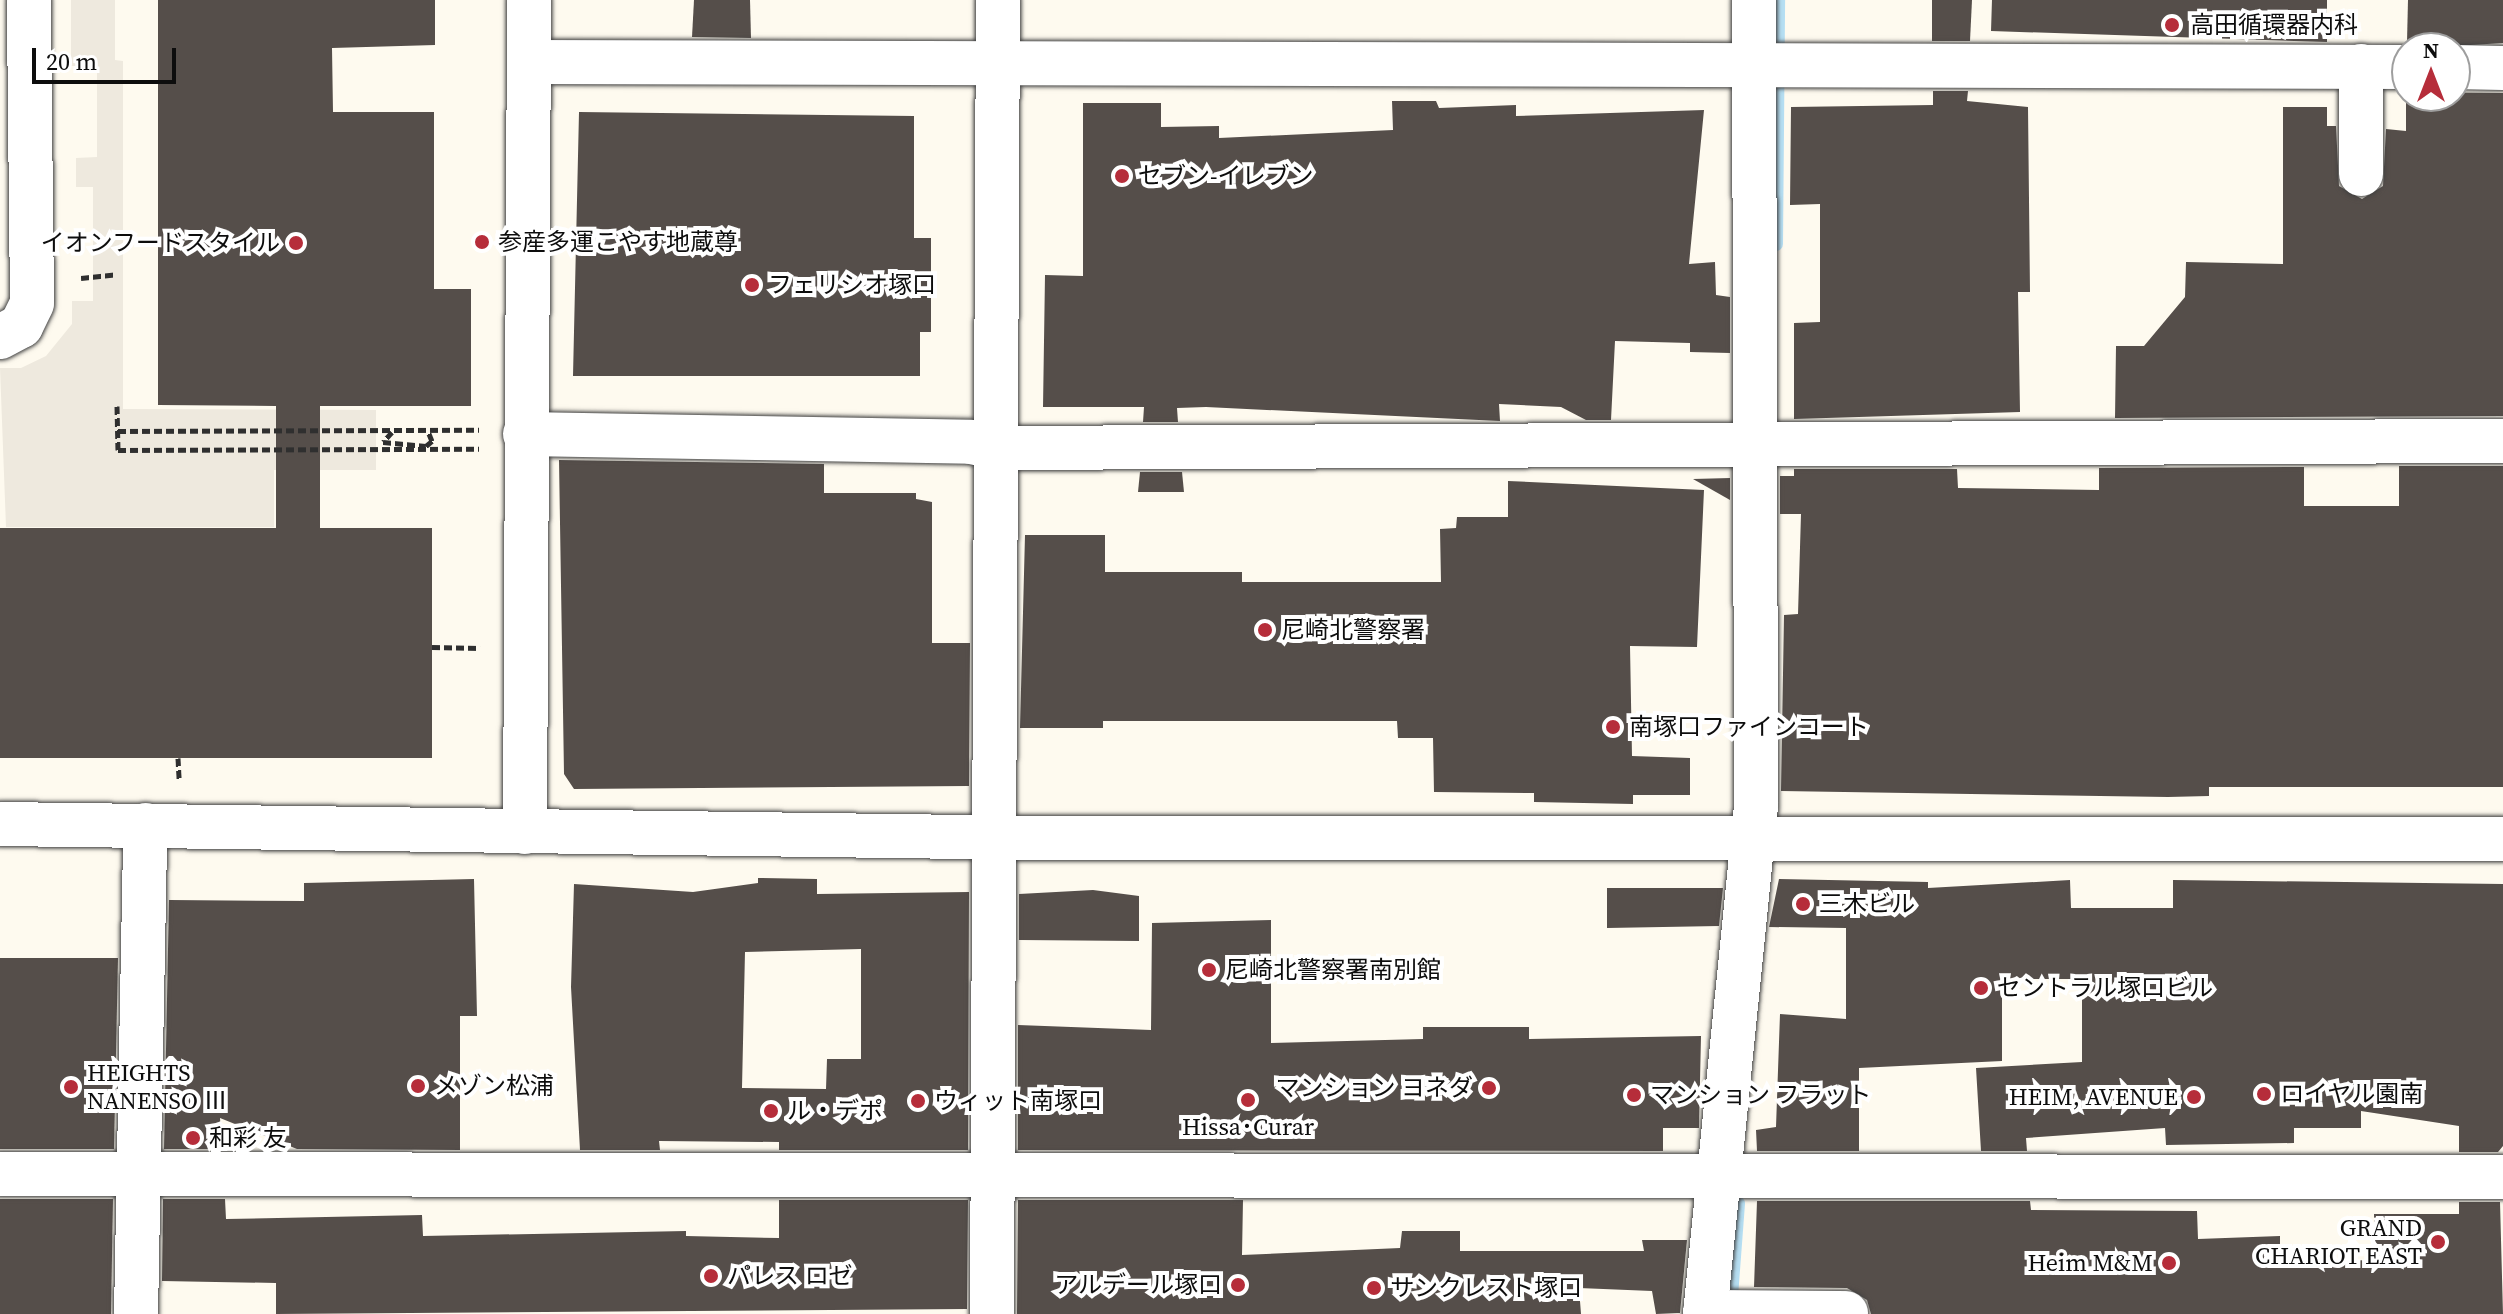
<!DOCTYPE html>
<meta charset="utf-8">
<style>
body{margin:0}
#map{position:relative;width:2503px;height:1314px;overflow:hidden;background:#fefaef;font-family:"Source Serif 4","Noto Sans JP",serif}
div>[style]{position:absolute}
.plaza>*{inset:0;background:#eee9de}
.stream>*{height:14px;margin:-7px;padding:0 7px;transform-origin:7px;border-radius:7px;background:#b6dff3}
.building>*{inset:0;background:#554e4a}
.path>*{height:5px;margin-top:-2.5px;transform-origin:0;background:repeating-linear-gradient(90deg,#2f2f2f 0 8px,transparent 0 12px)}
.roads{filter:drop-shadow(0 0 2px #404040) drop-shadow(0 0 2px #404040)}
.minor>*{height:44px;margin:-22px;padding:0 22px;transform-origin:22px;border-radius:22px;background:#fff}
.dots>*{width:22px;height:22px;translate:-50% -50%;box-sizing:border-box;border:4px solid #fff;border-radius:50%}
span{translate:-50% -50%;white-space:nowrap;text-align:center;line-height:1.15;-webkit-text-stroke:8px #fff;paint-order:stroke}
.poi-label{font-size:24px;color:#0d0d0d}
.left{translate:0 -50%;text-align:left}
.right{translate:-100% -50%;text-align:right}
.north{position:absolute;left:2391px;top:32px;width:80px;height:80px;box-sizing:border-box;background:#fff;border:2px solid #9e9e9e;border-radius:50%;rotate:0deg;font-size:22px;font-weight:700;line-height:32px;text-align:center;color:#0d0d0d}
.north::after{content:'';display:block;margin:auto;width:28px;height:36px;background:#b62d3a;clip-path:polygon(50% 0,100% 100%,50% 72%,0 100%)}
.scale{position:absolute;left:32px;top:48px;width:144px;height:36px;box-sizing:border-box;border:4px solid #0d0d0d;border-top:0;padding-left:10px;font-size:24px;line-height:28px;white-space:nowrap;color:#0d0d0d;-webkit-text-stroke:6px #fff;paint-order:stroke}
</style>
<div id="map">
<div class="plaza">
<div style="clip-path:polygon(71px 0,115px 0,115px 60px,123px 61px,123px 409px,376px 410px,376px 470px,274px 470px,274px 527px,6px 527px,0 368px,21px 368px,46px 356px,72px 324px,72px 301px,93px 301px,93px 187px,76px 187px,76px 158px,97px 157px,97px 66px,71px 66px)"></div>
</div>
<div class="stream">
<div style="left:1776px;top:244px;width:244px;rotate:-89.5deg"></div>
<div style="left:1730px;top:1310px;width:107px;rotate:-85.7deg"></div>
</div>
<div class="building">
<div style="clip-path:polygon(158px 0,435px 0,435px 45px,332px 48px,333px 112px,434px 112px,434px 289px,471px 289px,471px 406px,320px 406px,320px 528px,432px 528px,432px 758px,0 758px,0 528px,276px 528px,276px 406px,158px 405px)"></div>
<div style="clip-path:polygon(694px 0,750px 0,751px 38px,692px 37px)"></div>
<div style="clip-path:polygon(1932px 0,1972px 0,1970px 41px,1932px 41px)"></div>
<div style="clip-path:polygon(1992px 0,2327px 0,2327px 42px,1991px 31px)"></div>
<div style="clip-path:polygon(2408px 0,2503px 0,2503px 43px,2422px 48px,2407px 42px)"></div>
<div style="clip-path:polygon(1933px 91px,1968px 91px,1967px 101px,2028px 107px,2030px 292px,2018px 292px,2020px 412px,1794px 419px,1794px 323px,1820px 322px,1820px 204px,1790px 205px,1791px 107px,1933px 105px)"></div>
<div style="clip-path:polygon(2406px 92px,2503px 93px,2503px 416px,2115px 418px,2116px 346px,2144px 346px,2185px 297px,2186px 262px,2283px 264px,2283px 107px,2327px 107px,2327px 126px,2336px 126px,2339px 186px,2362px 199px,2383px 186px,2386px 129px,2406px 131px)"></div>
<div style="clip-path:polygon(1392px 101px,1436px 101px,1439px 108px,1516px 105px,1516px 116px,1704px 110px,1689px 264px,1715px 262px,1716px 295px,1730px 297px,1730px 353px,1690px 352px,1690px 343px,1615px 341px,1611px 420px,1586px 420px,1561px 407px,1499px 404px,1500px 421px,1206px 407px,1177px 408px,1178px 422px,1143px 422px,1144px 407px,1043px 407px,1045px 275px,1083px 276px,1083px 103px,1161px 103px,1161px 127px,1219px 126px,1219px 138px,1393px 130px)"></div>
<div style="clip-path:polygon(579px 112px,914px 116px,914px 238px,931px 238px,931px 332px,920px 332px,920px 376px,573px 376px)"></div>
<div style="clip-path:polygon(559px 460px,824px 464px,824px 493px,916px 493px,916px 499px,932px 502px,932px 643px,970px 643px,969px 786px,574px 789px,564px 774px)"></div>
<div style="clip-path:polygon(2399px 466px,2503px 466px,2503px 787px,2209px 787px,2209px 796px,2168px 797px,1781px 791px,1784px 615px,1798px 614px,1801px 514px,1780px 514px,1780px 476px,1794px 476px,1794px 469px,1957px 469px,1958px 488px,2099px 490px,2099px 468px,2304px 467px,2304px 506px,2399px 506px)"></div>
<div style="clip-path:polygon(1140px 472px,1182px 472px,1184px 492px,1138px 492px)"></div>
<div style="clip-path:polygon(1730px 478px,1730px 500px,1693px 479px)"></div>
<div style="clip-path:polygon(1508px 481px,1704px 490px,1697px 647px,1630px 646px,1632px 756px,1690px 758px,1690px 795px,1633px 795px,1633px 804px,1534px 802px,1534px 793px,1434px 792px,1433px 738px,1398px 738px,1397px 721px,1103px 721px,1103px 728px,1020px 728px,1025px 535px,1105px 535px,1105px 572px,1242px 572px,1242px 582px,1441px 582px,1440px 529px,1456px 528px,1457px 517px,1508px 517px)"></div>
<div style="clip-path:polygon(evenodd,758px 878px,817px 879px,817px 894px,969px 892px,968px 1150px,779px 1150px,779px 1142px,659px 1141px,660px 1150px,580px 1150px,571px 987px,574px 884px,693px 892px,758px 883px,758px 878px,861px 949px,861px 1059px,827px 1059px,826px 1089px,742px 1088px,745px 952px,861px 949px)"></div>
<div style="clip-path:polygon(474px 879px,477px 1016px,460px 1016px,460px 1150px,297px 1149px,220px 1118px,222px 1149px,164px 1149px,169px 900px,304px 901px,304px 883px)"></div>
<div style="clip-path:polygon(1779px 879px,1928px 882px,1928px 888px,2070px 880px,2071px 908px,2173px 908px,2173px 880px,2503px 884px,2503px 1146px,2498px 1152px,2459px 1152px,2459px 1126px,2361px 1111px,2361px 1128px,2294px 1128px,2294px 1143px,2166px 1145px,2165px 1128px,2026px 1138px,2027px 1151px,1981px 1151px,1976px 1068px,2082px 1062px,2082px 979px,2002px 979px,2002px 1061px,1859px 1068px,1859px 1151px,1757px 1151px,1756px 1130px,1776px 1127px,1780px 1014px,1846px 1019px,1846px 928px,1769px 927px)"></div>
<div style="clip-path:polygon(1607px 888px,1723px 888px,1719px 926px,1607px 928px)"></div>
<div style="clip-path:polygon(1093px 890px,1139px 896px,1139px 941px,1019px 940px,1019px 894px)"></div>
<div style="clip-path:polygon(1271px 920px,1271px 1043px,1423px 1039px,1423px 1027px,1529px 1027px,1529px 1039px,1701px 1036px,1699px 1128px,1663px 1128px,1663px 1151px,1018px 1150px,1018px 1025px,1151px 1030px,1152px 923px)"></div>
<div style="clip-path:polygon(0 958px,118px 958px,114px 1149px,0 1149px)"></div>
<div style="clip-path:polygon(0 1199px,113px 1199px,111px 1314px,0 1314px)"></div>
<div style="clip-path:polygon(163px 1199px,225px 1199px,226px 1219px,422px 1215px,423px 1236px,686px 1231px,686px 1236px,779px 1238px,779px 1200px,968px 1200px,967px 1309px,276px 1314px,276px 1283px,162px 1281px)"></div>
<div style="clip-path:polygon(1018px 1200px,1243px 1200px,1242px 1255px,1400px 1248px,1402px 1231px,1460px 1231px,1460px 1251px,1644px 1251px,1642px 1240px,1687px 1240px,1680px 1313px,1656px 1314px,1652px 1291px,1579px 1288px,1581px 1314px,1017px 1314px)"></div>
<div style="clip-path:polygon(1757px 1201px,2030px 1201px,2031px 1210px,2197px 1211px,2198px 1239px,2280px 1236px,2280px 1262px,2375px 1260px,2374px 1214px,2459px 1214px,2459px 1202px,2500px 1202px,2503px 1314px,1871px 1314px,1867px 1300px,1847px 1288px,1754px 1287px)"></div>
</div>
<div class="path">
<div style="left:81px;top:278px;width:36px;rotate:-6deg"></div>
<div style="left:117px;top:406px;width:44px;rotate:88.7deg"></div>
<div style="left:118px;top:450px;width:361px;rotate:-0.2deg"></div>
<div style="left:118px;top:431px;width:361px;rotate:-0.2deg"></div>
<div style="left:392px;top:432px;width:13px;rotate:132deg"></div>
<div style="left:383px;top:442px;width:43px;rotate:5.3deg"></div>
<div style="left:426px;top:446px;width:8px;rotate:-40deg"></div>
<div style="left:432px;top:441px;width:11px;rotate:-112deg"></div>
<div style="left:432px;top:647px;width:48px;rotate:1.2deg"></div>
<div style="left:178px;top:758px;width:21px;rotate:87deg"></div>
</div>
<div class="roads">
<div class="minor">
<div style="left:529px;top:62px;width:1878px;rotate:0.15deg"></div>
<div style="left:2361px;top:66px;width:108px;rotate:90deg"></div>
<div style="left:2455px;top:67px;width:48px;rotate:1.2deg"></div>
<div style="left:0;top:337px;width:24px;rotate:-28deg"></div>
<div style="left:21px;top:326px;width:25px;rotate:-64deg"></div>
<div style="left:32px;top:303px;width:303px;rotate:-90.6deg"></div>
<div style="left:525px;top:434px;width:446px;rotate:1deg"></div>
<div style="left:971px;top:442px;width:29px;rotate:12deg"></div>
<div style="left:999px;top:448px;width:1504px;rotate:-0.27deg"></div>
<div style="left:0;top:824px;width:1037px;rotate:0.77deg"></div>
<div style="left:1037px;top:838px;width:1466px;rotate:0.04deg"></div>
<div style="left:525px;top:832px;width:832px;rotate:-89.72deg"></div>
<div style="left:0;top:1174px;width:2503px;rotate:0.07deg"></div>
<div style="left:1705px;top:1312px;width:141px;rotate:0.4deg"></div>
<div style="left:136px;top:1314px;width:489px;rotate:-88.9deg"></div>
<div style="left:992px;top:1314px;width:1314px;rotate:-89.74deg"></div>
<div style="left:1705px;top:1314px;width:510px;rotate:-84.26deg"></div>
<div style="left:1756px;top:807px;width:807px;rotate:-90.14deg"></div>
</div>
</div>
<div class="dots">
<div style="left:2172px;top:25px;background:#b62d3a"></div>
<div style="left:1122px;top:176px;background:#b62d3a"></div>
<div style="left:482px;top:242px;background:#b62d3a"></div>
<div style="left:296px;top:243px;background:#b62d3a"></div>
<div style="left:752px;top:285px;background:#b62d3a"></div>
<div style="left:1265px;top:630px;background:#b62d3a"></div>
<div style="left:1613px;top:727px;background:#b62d3a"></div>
<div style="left:1803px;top:904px;background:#b62d3a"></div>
<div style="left:1209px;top:970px;background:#b62d3a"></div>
<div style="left:1981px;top:988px;background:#b62d3a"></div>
<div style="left:418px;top:1086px;background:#b62d3a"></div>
<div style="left:71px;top:1087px;background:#b62d3a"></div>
<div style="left:1489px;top:1088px;background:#b62d3a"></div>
<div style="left:2264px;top:1094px;background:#b62d3a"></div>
<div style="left:1634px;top:1095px;background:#b62d3a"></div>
<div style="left:2194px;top:1097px;background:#b62d3a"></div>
<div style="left:1248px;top:1100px;background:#b62d3a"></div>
<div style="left:918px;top:1101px;background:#b62d3a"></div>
<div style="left:771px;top:1111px;background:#b62d3a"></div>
<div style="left:193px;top:1138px;background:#b62d3a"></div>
<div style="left:2438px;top:1242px;background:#b62d3a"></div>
<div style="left:2169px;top:1263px;background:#b62d3a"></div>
<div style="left:711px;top:1276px;background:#b62d3a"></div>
<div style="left:1238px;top:1285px;background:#b62d3a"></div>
<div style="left:1374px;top:1288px;background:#b62d3a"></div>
</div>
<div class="poi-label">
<span class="left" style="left:2190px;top:25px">高田循環器内科</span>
<span class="left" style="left:1138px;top:176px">セブン-イレブン</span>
<span class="left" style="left:498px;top:242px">参産多運こやす地蔵尊</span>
<span class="right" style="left:280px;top:243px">イオンフードスタイル</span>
<span class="left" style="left:768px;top:285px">フェリシオ塚口</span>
<span class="left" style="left:1281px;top:630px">尼崎北警察署</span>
<span class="left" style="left:1629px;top:727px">南塚口ファインコート</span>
<span class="left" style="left:1819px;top:904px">三木ビル</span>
<span class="left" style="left:1225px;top:970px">尼崎北警察署南別館</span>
<span class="left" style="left:1997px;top:988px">セントラル塚口ビル</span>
<span class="left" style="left:87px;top:1087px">HEIGHTS<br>NANENSO Ⅲ</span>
<span class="left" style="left:434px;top:1086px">メゾン松浦</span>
<span class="right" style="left:1473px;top:1088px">マンション ヨネダ</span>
<span class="left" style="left:2280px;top:1094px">ロイヤル園南</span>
<span class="left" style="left:1650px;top:1095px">マンション フラット</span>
<span class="right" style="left:2178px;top:1097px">HEIM, AVENUE</span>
<span class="left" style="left:934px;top:1101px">ウィット南塚口</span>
<span class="left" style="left:787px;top:1111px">ル・デポ</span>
<span style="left:1248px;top:1127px">Hissa･Curar</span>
<span class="left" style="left:209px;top:1138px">和彩 友</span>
<span class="right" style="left:2422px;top:1242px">GRAND<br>CHARIOT EAST</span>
<span class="right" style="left:2153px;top:1263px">Heim M&amp;M</span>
<span class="left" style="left:727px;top:1276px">パレス ロゼ</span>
<span class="right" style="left:1222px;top:1285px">アルデール塚口</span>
<span class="left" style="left:1390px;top:1288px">サンクレスト塚口</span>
</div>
<div class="north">N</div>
<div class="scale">20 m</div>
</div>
